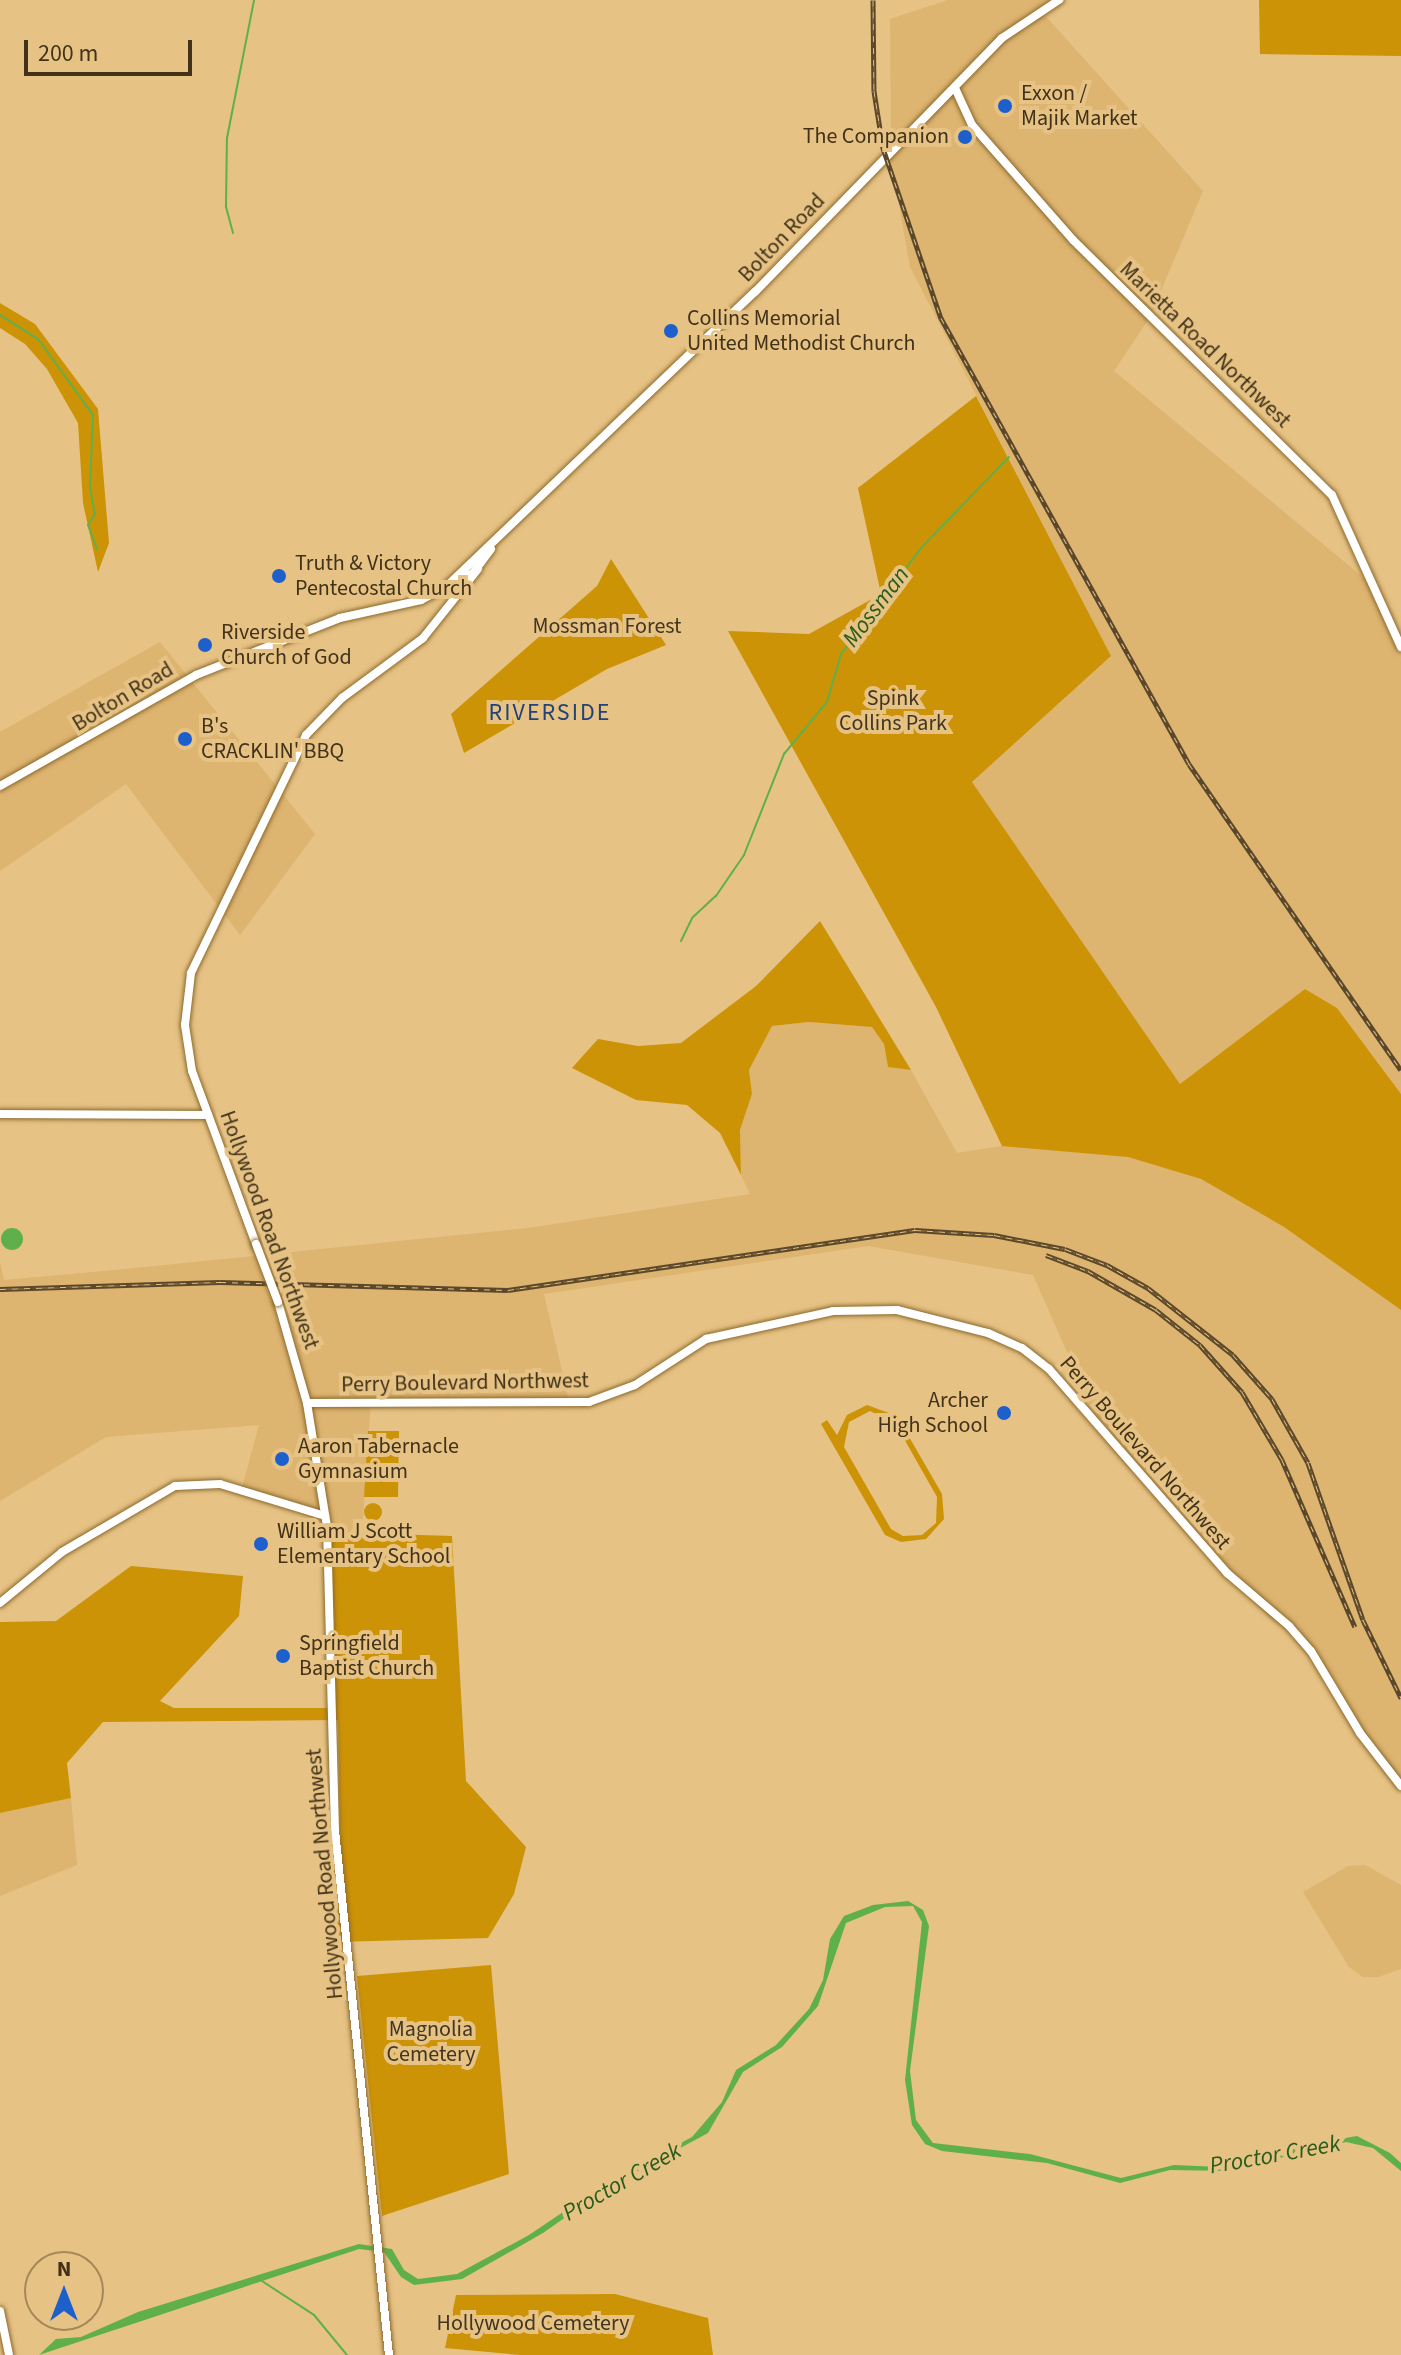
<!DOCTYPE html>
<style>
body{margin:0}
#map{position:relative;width:1401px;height:2355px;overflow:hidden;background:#e6c284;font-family:"Source Sans 3",sans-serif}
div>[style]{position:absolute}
.built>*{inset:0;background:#ddb470}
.green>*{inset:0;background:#cd9306}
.round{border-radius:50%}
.water>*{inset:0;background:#5fb04c}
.stream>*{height:2px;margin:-1px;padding:0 1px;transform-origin:1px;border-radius:1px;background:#5fb04c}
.roads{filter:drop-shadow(0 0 2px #8c6a2d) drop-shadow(0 0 2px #8c6a2d)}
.secondary>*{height:8px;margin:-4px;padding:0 4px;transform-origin:4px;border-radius:4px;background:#fff}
.rail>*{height:5px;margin-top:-2.5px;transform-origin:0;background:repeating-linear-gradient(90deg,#e6c284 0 6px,#5b482a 0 12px);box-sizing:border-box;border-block:2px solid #5b482a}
.bridges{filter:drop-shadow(0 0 2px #8c6a2d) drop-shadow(0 0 2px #8c6a2d)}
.secondary-bridge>*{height:8px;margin:-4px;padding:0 4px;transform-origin:4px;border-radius:4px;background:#fff}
.dots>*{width:22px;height:22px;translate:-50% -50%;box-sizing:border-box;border:4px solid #e6c284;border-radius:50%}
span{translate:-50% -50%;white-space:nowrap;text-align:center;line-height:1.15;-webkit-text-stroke:8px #e6c284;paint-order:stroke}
.poi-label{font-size:22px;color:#413219}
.left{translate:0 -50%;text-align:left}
.right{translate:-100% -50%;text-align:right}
.street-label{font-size:22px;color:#413219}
.park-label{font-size:22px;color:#423621}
.water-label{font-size:24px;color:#275c1a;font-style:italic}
.neighbourhood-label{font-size:24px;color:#224278;letter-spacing:2px}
.north{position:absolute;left:24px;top:2251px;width:80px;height:80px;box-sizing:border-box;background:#e6c284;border:2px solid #a48859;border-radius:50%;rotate:0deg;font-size:22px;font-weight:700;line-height:32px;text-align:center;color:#413219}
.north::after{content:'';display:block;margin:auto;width:28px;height:36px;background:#1d60cc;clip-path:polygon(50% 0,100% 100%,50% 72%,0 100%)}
.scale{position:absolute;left:24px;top:40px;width:168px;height:36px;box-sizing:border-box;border:4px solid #413219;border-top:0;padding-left:10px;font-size:24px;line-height:28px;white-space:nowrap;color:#413219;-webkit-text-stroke:6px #e6c284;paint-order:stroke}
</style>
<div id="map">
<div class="built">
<div style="clip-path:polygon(948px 0,1060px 0,1042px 12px,1203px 191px,1150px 317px,1114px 371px,1376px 588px,1401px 643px,1401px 1094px,1337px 1008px,1305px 989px,1180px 1084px,972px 782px,1111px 656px,910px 267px,891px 160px,890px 19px)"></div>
<div style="clip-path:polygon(160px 642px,315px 834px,240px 935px,126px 784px,0 871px,0 732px)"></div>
<div style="clip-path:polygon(809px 1022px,872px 1027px,884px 1044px,888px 1067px,911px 1070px,957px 1153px,1002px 1146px,1052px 1147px,1128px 1157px,1201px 1179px,1284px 1227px,1401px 1310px,1401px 1787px,1302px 1639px,1271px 1620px,1102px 1431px,1033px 1275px,868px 1246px,544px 1294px,569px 1401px,371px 1399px,362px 1533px,324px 1532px,323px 1519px,241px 1491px,259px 1425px,106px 1437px,0 1501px,0 1262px,4px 1280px,115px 1270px,528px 1228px,750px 1194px,741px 1175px,740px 1130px,752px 1094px,749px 1070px,772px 1026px)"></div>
<div style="clip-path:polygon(71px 1798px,77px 1865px,0 1896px,0 1813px)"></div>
<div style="clip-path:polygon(1365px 1865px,1401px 1885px,1401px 1969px,1378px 1977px,1363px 1977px,1349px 1967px,1303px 1892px,1348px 1866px)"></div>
</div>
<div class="green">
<div style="clip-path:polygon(1259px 0,1401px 0,1401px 56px,1260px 54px)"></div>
<div style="clip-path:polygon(0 303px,35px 324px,98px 409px,109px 543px,98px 572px,83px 503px,78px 423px,47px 369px,25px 344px,0 328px)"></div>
<div style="clip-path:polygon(976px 396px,1111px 656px,972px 782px,1180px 1084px,1305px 989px,1337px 1008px,1401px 1094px,1401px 1310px,1284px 1227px,1201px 1179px,1128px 1157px,1002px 1146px,936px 1007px,728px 631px,809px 634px,881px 594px,858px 488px)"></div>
<div style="clip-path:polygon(611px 559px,666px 645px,607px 669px,464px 753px,451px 714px,597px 586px)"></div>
<div style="clip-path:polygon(820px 921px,911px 1070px,888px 1067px,884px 1044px,872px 1027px,809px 1022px,772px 1026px,749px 1070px,752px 1094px,740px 1130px,741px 1175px,720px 1133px,687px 1105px,636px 1100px,572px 1068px,598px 1039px,638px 1046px,681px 1043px,756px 986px)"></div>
<div style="clip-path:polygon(evenodd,867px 1405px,897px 1416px,942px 1494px,944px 1519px,926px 1539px,901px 1542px,885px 1535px,821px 1424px,827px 1420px,837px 1435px,847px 1415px,867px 1405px,870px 1411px,895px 1423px,937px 1497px,936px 1523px,922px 1535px,903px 1536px,891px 1529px,844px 1447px,849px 1422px,870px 1411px)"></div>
<div style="clip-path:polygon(368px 1431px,399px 1431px,398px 1497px,364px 1497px)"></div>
<div class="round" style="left:364px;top:1503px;width:18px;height:18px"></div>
<div style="clip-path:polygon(324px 1532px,452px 1536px,466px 1781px,526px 1847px,514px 1894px,488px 1938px,335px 1942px,341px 1886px,338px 1720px,103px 1722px,67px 1763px,71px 1798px,0 1813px,0 1622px,56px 1621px,131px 1566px,243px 1576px,239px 1616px,160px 1701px,174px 1708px,329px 1708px)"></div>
<div style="clip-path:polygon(491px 1965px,509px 2174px,382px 2216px,357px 1976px)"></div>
<div style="clip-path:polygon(615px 2294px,708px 2318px,713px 2355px,520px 2355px,445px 2348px,456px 2295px)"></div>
</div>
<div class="water">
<div class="round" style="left:1px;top:1228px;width:22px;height:22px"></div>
<div style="clip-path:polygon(908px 1901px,923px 1910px,929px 1926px,910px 2071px,916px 2120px,933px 2143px,1030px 2154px,1121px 2178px,1174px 2165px,1221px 2167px,1271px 2151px,1357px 2136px,1390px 2153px,1401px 2163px,1401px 2171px,1373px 2148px,1346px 2142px,1226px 2171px,1170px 2170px,1120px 2183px,1047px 2163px,942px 2151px,925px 2144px,912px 2125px,905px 2080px,922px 1922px,913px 1906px,885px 1907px,846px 1923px,818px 2006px,782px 2047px,743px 2072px,708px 2133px,610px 2186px,543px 2233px,462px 2279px,414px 2285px,401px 2277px,384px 2252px,359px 2249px,39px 2355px,56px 2339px,81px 2337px,138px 2312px,359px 2244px,392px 2249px,404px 2270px,418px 2279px,457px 2274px,529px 2235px,609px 2181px,692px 2137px,722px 2102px,736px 2070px,776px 2045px,809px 2009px,823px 1980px,830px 1939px,844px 1916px,873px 1905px)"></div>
</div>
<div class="stream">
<div style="left:233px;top:233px;width:28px;rotate:-105deg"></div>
<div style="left:226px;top:206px;width:68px;rotate:-89.2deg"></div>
<div style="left:227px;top:138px;width:141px;rotate:-78.9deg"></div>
<div style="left:0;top:315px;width:45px;rotate:32.3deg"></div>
<div style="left:38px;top:339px;width:94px;rotate:54.1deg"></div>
<div style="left:93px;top:415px;width:72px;rotate:92.4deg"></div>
<div style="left:90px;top:487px;width:27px;rotate:80deg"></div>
<div style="left:95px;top:514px;width:13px;rotate:122deg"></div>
<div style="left:88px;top:525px;width:26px;rotate:69deg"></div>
<div style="left:681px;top:941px;width:25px;rotate:-64deg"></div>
<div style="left:692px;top:918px;width:33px;rotate:-43deg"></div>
<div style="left:716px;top:896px;width:50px;rotate:-55.7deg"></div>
<div style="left:744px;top:855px;width:109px;rotate:-68.4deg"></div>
<div style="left:784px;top:754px;width:67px;rotate:-50.4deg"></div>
<div style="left:827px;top:702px;width:50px;rotate:-73.7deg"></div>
<div style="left:841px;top:654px;width:134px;rotate:-52.9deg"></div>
<div style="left:922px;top:547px;width:125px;rotate:-46deg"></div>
<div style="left:262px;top:2281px;width:62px;rotate:33.2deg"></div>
<div style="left:314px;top:2315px;width:52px;rotate:50.5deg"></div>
</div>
<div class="roads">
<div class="secondary">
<div style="left:955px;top:88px;width:41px;rotate:65.3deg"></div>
<div style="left:972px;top:125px;width:153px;rotate:48.7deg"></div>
<div style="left:1073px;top:240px;width:363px;rotate:44.6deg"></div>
<div style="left:1332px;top:495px;width:167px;rotate:65.6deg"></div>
<div style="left:449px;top:584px;width:423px;rotate:-43.7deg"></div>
<div style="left:755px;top:292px;width:354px;rotate:-45.8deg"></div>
<div style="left:1002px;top:38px;width:69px;rotate:-33.7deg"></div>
<div style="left:0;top:786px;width:225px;rotate:-29.5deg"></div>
<div style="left:196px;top:675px;width:155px;rotate:-21.6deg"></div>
<div style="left:340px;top:618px;width:83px;rotate:-12.5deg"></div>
<div style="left:421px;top:600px;width:59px;rotate:-27.4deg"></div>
<div style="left:473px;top:573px;width:30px;rotate:-53deg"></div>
<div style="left:0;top:1114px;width:208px;rotate:0.3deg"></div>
<div style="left:256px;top:1244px;width:184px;rotate:-110.3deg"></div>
<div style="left:192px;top:1071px;width:47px;rotate:-98.7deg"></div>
<div style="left:185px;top:1025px;width:52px;rotate:-83.4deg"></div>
<div style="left:191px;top:973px;width:264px;rotate:-64.2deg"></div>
<div style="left:306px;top:735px;width:52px;rotate:-45.8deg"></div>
<div style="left:342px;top:698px;width:101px;rotate:-36.5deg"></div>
<div style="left:423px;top:638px;width:88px;rotate:-51.4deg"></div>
<div style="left:278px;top:1302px;width:105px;rotate:74deg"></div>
<div style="left:307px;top:1403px;width:125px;rotate:80.8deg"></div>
<div style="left:327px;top:1526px;width:304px;rotate:88.5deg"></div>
<div style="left:335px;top:1830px;width:528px;rotate:84.13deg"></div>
<div style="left:307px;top:1403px;width:282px;rotate:-0.2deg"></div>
<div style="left:589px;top:1402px;width:49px;rotate:-20.3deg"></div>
<div style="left:635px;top:1385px;width:85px;rotate:-32.9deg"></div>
<div style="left:706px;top:1339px;width:130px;rotate:-12.4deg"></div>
<div style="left:833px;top:1311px;width:64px;rotate:-0.9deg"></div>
<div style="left:897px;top:1310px;width:94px;rotate:14.2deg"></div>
<div style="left:988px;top:1333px;width:37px;rotate:24deg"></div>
<div style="left:1022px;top:1348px;width:34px;rotate:38deg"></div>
<div style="left:1049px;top:1369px;width:271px;rotate:48.9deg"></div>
<div style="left:1227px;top:1573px;width:82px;rotate:40.5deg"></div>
<div style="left:1289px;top:1626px;width:33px;rotate:49deg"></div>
<div style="left:1311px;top:1651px;width:96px;rotate:59.1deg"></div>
<div style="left:1360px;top:1733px;width:67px;rotate:52.3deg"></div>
<div style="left:0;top:1603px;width:80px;rotate:-39.4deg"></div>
<div style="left:62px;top:1552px;width:131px;rotate:-30.3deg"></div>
<div style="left:175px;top:1486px;width:45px;rotate:-2.5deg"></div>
<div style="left:220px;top:1484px;width:110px;rotate:16.9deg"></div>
<div style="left:0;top:2311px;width:45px;rotate:78.4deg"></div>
</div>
</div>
<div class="rail">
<div style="left:873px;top:0;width:91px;rotate:89.4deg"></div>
<div style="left:874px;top:91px;width:58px;rotate:81deg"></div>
<div style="left:883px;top:148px;width:180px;rotate:71.2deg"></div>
<div style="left:941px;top:318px;width:510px;rotate:60.92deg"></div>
<div style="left:1189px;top:764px;width:372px;rotate:55.3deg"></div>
<div style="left:1046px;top:1255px;width:45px;rotate:20.9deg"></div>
<div style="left:1088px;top:1271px;width:78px;rotate:29.8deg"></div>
<div style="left:1156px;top:1310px;width:56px;rotate:38.5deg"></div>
<div style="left:1200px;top:1345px;width:63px;rotate:48.2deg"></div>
<div style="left:1242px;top:1392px;width:79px;rotate:59.5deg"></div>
<div style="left:1282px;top:1460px;width:182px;rotate:66.4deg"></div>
<div style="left:0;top:1289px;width:220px;rotate:-1.8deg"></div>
<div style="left:220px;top:1282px;width:288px;rotate:1.6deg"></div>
<div style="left:508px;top:1290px;width:411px;rotate:-8.4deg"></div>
<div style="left:915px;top:1230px;width:79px;rotate:3.6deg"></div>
<div style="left:994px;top:1235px;width:72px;rotate:11.2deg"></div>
<div style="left:1065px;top:1249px;width:45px;rotate:20.9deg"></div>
<div style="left:1107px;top:1265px;width:47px;rotate:29.3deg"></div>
<div style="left:1148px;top:1288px;width:108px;rotate:38.2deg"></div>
<div style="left:1233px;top:1355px;width:59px;rotate:48.4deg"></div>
<div style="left:1272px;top:1399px;width:73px;rotate:60.6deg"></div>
<div style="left:1308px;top:1463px;width:166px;rotate:70.7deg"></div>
<div style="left:1363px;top:1620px;width:87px;rotate:64deg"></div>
</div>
<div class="bridges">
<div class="secondary-bridge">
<div style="left:256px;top:1244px;width:62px;rotate:69.2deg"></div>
</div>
</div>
<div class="dots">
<div style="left:1005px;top:106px;background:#1d60cc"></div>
<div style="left:965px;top:137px;background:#1d60cc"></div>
<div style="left:671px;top:331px;background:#1d60cc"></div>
<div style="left:279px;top:576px;background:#1d60cc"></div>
<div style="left:205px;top:645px;background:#1d60cc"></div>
<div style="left:185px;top:739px;background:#1d60cc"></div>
<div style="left:1004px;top:1413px;background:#1d60cc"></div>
<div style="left:282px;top:1459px;background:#1d60cc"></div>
<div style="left:261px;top:1544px;background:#1d60cc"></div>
<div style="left:283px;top:1656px;background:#1d60cc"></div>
</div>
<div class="poi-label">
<span class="left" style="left:1021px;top:106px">Exxon /<br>Majik Market</span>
<span class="right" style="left:949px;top:137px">The Companion</span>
<span class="left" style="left:687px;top:331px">Collins Memorial<br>United Methodist Church</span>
<span class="left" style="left:295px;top:576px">Truth &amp; Victory<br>Pentecostal Church</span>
<span class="left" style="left:221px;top:645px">Riverside<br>Church of God</span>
<span class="left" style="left:201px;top:739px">B's<br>CRACKLIN' BBQ</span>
<span class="right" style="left:988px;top:1413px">Archer<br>High School</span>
<span class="left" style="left:298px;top:1459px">Aaron Tabernacle<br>Gymnasium</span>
<span class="left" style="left:277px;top:1544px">William J Scott<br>Elementary School</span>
<span class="left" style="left:299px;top:1656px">Springfield<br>Baptist Church</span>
</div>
<div class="street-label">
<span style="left:782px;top:238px;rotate:-46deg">Bolton Road</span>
<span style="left:1205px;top:345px;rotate:44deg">Marietta Road Northwest</span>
<span style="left:123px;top:697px;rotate:-31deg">Bolton Road</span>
<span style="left:269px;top:1230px;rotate:70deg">Hollywood Road Northwest</span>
<span style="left:465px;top:1383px;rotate:-1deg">Perry Boulevard Northwest</span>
<span style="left:1145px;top:1453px;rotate:49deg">Perry Boulevard Northwest</span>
<span style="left:325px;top:1874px;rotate:-95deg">Hollywood Road Northwest</span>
</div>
<div class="park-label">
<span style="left:607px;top:627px">Mossman Forest</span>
<span style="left:893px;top:711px">Spink<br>Collins Park</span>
<span style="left:431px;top:2042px">Magnolia<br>Cemetery</span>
<span style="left:533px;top:2324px">Hollywood Cemetery</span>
</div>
<div class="water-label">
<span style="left:876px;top:607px;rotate:-53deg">Mossman</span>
<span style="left:1275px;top:2155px;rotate:-10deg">Proctor Creek</span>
<span style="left:622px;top:2182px;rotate:-30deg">Proctor Creek</span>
</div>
<div class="neighbourhood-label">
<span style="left:550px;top:713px">RIVERSIDE</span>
</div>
<div class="north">N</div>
<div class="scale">200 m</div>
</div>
